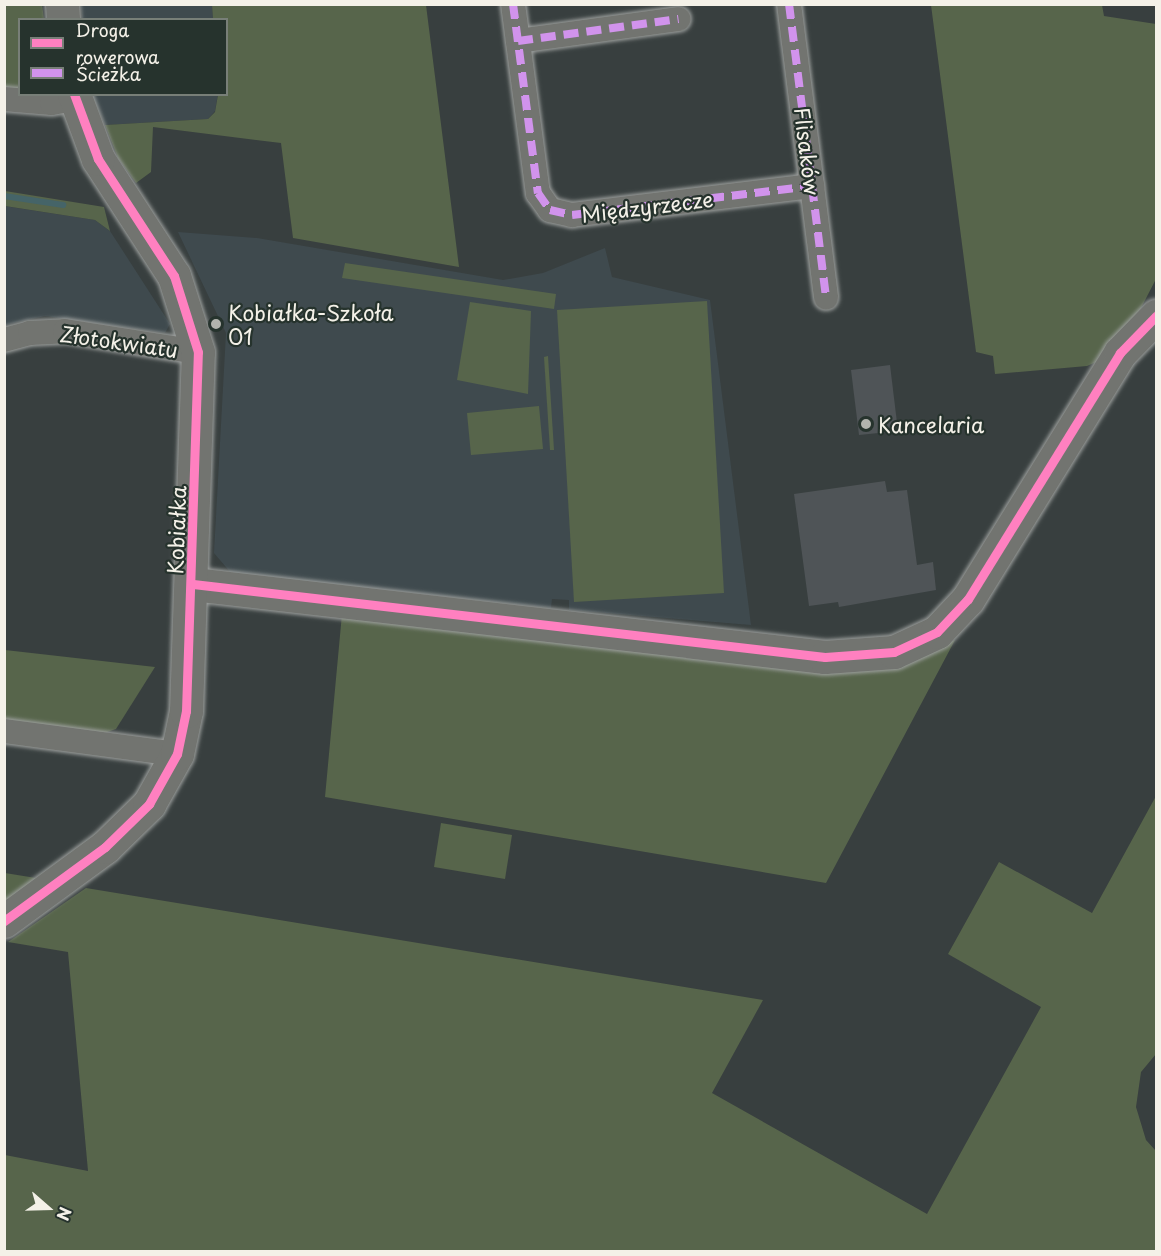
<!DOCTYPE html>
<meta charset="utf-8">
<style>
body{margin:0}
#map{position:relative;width:1161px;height:1256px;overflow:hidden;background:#383f3f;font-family:"Playpen Sans",sans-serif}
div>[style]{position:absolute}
.built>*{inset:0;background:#3f4a4e}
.green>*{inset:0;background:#57654b}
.stream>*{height:6px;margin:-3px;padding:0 3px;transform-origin:3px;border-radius:3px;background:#456468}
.building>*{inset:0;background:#4f5457}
.roads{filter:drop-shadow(0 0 2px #9da09e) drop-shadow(0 0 2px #9da09e)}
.street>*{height:24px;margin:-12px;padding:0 12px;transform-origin:12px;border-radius:12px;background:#727470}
.secondary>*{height:33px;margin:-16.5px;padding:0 16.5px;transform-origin:16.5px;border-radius:16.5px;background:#727470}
.quiet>*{height:8px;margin-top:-4px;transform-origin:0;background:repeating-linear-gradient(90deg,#d193ec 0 15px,transparent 0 23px)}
.cycleway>*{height:9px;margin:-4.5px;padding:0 4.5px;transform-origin:4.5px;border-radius:4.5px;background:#ff80c0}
.dots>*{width:16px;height:16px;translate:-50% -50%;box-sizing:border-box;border:3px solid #26332d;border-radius:50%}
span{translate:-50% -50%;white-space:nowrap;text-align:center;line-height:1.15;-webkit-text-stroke:4.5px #26332d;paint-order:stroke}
.street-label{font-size:21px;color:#f4f1e8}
.poi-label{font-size:21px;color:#f4f1e8}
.left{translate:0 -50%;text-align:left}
.frame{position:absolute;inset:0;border:6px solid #f4f1e8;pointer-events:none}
.legend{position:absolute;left:18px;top:18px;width:210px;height:78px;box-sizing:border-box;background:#26332d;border:2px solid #787f78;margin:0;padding:8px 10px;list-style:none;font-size:18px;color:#f4f1e8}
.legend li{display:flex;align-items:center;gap:12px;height:30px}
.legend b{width:30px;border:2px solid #787f78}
.north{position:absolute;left:18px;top:1178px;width:60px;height:60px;-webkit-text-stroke:4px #26332d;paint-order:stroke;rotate:110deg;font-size:16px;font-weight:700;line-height:24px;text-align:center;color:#f4f1e8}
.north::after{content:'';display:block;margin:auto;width:21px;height:27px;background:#f4f1e8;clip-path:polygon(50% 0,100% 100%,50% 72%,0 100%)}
</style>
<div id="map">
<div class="built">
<div style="clip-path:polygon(81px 5px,212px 5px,213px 19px,82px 19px)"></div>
<div style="clip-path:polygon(218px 94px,215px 111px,208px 119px,105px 125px,92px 95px)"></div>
<div style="clip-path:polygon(4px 206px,95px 220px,110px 231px,170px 324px,165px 333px,45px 316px,5px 325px)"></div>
<div style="clip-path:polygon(178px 232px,257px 238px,503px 280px,543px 273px,605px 248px,612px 277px,710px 300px,751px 625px,569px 610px,569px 600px,552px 599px,551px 608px,231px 573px,214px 553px,226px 333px)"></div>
</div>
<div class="green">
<div style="clip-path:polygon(4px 5px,42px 5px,44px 19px,20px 20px,19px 89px,5px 87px)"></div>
<div style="clip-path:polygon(212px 5px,426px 5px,459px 267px,293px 238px,281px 143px,153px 127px,151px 172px,136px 183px,118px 158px,105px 125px,208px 119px,215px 112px,218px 95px,226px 94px,226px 20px,213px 19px)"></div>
<div style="clip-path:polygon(931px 5px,1102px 5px,1104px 16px,1156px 24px,1156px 279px,1141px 308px,1103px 359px,1087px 366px,995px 374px,993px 356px,976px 352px)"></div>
<div style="clip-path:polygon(5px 191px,104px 207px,110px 231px,95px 220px,5px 206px)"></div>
<div style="clip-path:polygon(345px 263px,556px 294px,554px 309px,342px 278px)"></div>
<div style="clip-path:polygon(707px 301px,724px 593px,574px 602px,557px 310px)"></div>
<div style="clip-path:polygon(470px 302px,531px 311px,528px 394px,457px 380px)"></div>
<div style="clip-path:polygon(548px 356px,554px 450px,550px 450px,544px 357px)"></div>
<div style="clip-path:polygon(539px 406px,543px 449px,471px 455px,467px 413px)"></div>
<div style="clip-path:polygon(342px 614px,889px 668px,955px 640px,826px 883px,325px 797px)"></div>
<div style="clip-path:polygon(5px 650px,155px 667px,116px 729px,95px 736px,5px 723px)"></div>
<div style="clip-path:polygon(1156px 796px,1156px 1054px,1141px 1072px,1136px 1107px,1146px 1140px,1156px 1151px,1156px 1251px,5px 1251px,5px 1155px,88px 1171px,68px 952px,8px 942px,86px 888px,763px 1000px,712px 1093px,927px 1214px,1041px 1007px,948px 954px,999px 862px,1092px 913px)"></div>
<div style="clip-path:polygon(441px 823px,512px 835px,505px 879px,434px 867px)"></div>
<div style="clip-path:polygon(5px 873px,42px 879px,5px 909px)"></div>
</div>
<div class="stream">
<div style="left:4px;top:196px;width:60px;rotate:8.7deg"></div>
</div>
<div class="building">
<div style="clip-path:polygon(890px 365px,898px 431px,859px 435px,851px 370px)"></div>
<div style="clip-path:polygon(885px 481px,887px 492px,907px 490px,917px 565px,933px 562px,936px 590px,839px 607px,838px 602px,809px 606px,794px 494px)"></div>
</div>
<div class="roads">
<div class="street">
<div style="left:513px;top:4px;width:191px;rotate:82.5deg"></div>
<div style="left:538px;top:193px;width:21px;rotate:55deg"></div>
<div style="left:550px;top:210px;width:23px;rotate:13deg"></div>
<div style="left:572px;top:215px;width:242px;rotate:-6.9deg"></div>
<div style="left:789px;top:4px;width:296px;rotate:82.8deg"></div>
<div style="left:518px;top:41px;width:162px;rotate:-7.8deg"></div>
<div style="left:4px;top:99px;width:48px;rotate:4.8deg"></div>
<div style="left:52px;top:103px;width:22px;rotate:-10deg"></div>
<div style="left:4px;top:340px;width:27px;rotate:-15deg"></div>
<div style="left:30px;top:333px;width:35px;rotate:-3deg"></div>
<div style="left:65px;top:331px;width:135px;rotate:9deg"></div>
<div style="left:4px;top:731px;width:175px;rotate:7.6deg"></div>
</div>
<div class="secondary">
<div style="left:62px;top:4px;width:16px;rotate:86deg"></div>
<div style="left:193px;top:584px;width:636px;rotate:6.59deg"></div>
<div style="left:825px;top:657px;width:69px;rotate:-4.1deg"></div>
<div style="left:894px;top:652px;width:47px;rotate:-24.9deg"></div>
<div style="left:937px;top:632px;width:45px;rotate:-46.8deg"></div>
<div style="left:968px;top:599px;width:289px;rotate:-58.3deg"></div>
<div style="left:1120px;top:353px;width:52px;rotate:-45.8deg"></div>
<div style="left:4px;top:921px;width:125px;rotate:-36.2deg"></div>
<div style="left:105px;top:847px;width:62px;rotate:-44.3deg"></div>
<div style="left:149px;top:804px;width:57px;rotate:-60.8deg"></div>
<div style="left:177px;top:754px;width:44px;rotate:-78.2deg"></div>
<div style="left:186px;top:711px;width:359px;rotate:-88.1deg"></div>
<div style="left:198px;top:352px;width:80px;rotate:-107.5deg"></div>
<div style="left:174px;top:276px;width:140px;rotate:-123deg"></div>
<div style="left:98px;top:159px;width:69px;rotate:-110.3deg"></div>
</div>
</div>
<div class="quiet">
<div style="left:513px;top:4px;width:191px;rotate:82.5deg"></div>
<div style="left:538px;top:193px;width:21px;rotate:55deg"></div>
<div style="left:550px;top:210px;width:23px;rotate:13deg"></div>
<div style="left:572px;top:215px;width:242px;rotate:-6.9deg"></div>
<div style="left:789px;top:4px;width:296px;rotate:82.8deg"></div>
<div style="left:518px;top:41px;width:162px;rotate:-7.8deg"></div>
</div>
<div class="cycleway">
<div style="left:193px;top:584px;width:636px;rotate:6.59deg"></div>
<div style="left:825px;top:657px;width:69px;rotate:-4.1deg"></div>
<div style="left:894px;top:652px;width:47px;rotate:-24.9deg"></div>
<div style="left:937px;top:632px;width:45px;rotate:-46.8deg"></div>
<div style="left:968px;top:599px;width:289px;rotate:-58.3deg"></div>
<div style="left:1120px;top:353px;width:52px;rotate:-45.8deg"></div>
<div style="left:4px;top:921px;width:125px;rotate:-36.2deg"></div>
<div style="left:105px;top:847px;width:62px;rotate:-44.3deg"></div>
<div style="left:149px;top:804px;width:57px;rotate:-60.8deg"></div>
<div style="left:177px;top:754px;width:44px;rotate:-78.2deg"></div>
<div style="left:186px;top:711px;width:359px;rotate:-88.1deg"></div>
<div style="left:198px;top:352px;width:80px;rotate:-107.5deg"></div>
<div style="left:174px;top:276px;width:140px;rotate:-123deg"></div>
<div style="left:98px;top:159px;width:69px;rotate:-110.3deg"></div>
</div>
<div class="dots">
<div style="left:216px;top:324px;background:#b2b3ad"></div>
<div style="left:866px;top:424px;background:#b2b3ad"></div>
</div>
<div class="street-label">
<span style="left:808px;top:151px;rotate:83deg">Flisaków</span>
<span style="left:647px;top:206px;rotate:-7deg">Międzyrzecze</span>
<span style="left:119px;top:341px;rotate:8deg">Złotokwiatu</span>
<span style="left:176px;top:530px;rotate:-88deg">Kobiałka</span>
</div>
<div class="poi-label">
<span class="left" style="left:228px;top:324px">Kobiałka-Szkoła<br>01</span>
<span class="left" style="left:878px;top:424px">Kancelaria</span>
</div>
<div class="frame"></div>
<ul class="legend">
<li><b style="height:8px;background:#ff80c0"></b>Droga rowerowa</li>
<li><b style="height:8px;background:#d193ec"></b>Ścieżka</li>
</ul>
<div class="north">N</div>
</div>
